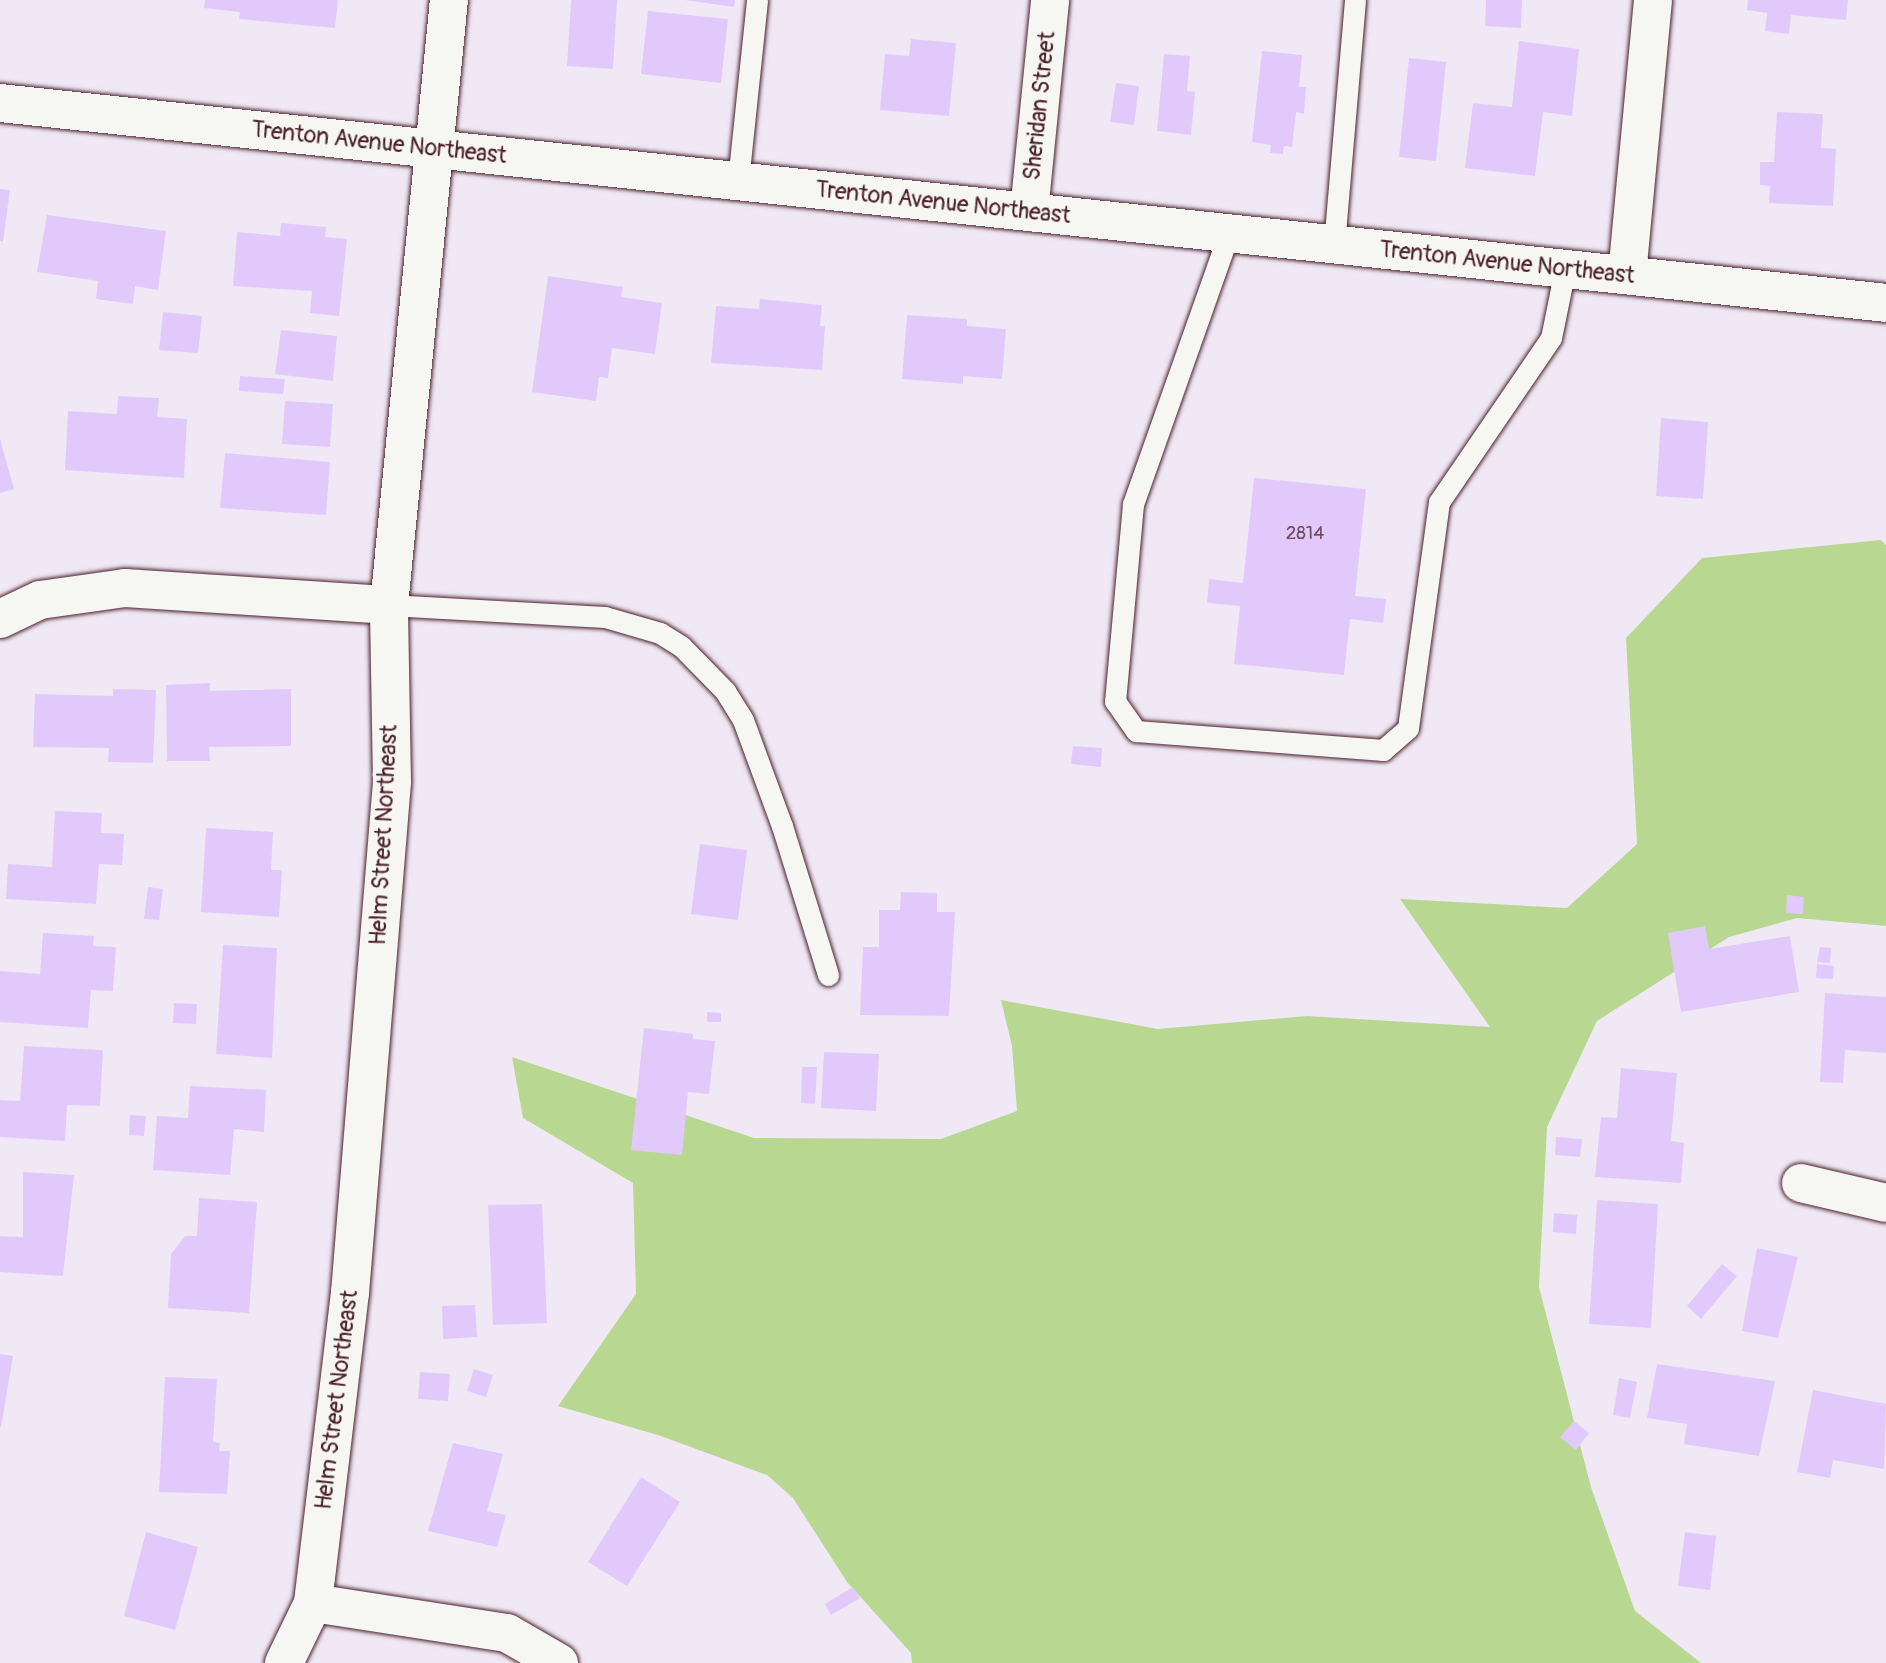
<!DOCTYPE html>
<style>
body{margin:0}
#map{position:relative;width:1886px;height:1663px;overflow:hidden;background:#f0e9f5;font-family:Pangolin,sans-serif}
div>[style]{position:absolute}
.green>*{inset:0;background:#b8d891}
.building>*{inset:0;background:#e1cafb}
.roads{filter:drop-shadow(0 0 2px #4a1f2b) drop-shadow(0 0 2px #4a1f2b)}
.service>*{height:21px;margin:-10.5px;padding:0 10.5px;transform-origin:10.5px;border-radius:10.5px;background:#f6f6f2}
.minor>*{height:38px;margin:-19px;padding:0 19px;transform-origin:19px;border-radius:19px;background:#f6f6f2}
.secondary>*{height:38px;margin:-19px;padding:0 19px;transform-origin:19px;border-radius:19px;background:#f6f6f2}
span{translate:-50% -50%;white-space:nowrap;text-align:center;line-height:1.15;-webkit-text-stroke:7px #f6f6f2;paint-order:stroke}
.number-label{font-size:19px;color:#704a5f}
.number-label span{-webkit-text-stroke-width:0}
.street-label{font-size:23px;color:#4a1f2b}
</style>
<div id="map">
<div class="green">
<div style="clip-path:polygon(1881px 540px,1886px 545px,1886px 926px,1797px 918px,1729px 937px,1597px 1021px,1547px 1127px,1539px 1287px,1591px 1487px,1635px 1611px,1701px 1663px,912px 1663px,911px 1653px,847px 1582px,793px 1498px,767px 1475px,661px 1436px,558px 1406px,636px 1294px,633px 1183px,523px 1118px,512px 1057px,754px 1138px,941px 1139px,1017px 1111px,1012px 1046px,1001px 1000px,1158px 1029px,1307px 1016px,1490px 1027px,1400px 899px,1567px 908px,1637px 844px,1626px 638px,1702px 558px)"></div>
</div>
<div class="building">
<div style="clip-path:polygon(205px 0,338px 0,335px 28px,239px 19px,240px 12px,204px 8px)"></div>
<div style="clip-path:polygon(571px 0,617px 0,613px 69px,567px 66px)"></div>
<div style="clip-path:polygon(685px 0,735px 0,734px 7px)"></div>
<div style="clip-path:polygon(1486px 0,1522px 0,1521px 28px,1485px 26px)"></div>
<div style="clip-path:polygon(1748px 0,1848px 0,1846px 20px,1791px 15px,1789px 34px,1765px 31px,1767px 13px,1747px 10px)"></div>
<div style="clip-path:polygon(648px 11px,728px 19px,721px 83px,641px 74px)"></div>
<div style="clip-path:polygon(911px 39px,956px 43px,949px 116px,880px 110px,885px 54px,909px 56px)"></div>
<div style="clip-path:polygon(1519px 41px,1579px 49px,1572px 116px,1543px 112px,1535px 176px,1465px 168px,1473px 103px,1512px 107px)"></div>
<div style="clip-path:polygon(1262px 51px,1302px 55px,1299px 87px,1306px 87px,1304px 114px,1296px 112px,1292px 147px,1284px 146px,1283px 154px,1270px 153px,1271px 145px,1252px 142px)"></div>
<div style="clip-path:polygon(1164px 54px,1190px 56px,1187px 91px,1195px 92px,1191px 135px,1157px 131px)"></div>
<div style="clip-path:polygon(1409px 58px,1446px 62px,1436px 161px,1399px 157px)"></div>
<div style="clip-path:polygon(1116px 83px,1139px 86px,1134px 125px,1110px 122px)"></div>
<div style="clip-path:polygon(1777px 112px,1823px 114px,1821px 148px,1836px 149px,1833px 206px,1769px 203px,1770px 186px,1760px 185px,1760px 162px,1774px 162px)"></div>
<div style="clip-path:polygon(0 189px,10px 190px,3px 242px,0 241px)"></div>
<div style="clip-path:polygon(47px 215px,166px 231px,158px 290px,135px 286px,133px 304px,96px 299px,98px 281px,37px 272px)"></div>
<div style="clip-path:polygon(281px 223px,326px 227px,325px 237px,347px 239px,339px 316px,310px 313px,312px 291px,233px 286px,237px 232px,280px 236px)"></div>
<div style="clip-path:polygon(548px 276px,623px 287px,621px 297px,662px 303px,655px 354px,612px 348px,608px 378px,599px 377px,596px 401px,532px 392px)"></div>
<div style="clip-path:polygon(760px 299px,822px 305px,820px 326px,825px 326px,822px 370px,711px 363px,716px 306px,759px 309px)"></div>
<div style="clip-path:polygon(163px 312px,202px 316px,198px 353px,159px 350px)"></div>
<div style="clip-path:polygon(907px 315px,967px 319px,967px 326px,1006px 329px,1002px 379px,963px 376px,963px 384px,902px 379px)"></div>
<div style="clip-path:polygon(281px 330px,337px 336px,333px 381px,275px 374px)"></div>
<div style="clip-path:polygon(240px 376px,285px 379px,283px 394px,239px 391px)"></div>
<div style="clip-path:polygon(118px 396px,159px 398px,157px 417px,187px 419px,184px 478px,65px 470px,68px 411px,117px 414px)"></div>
<div style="clip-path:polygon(285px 401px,333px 404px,330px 447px,282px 444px)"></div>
<div style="clip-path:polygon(1661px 418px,1708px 422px,1703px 499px,1656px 496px)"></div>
<div style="clip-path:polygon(0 439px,14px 489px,0 493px)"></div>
<div style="clip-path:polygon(225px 453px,330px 462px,326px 515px,220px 508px)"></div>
<div style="clip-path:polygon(1254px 478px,1366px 489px,1355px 596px,1386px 599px,1383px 623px,1350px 619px,1344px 675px,1234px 664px,1240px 606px,1207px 603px,1209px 579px,1243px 583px)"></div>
<div style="clip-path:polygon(210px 683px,210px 691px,291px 689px,291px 746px,209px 747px,210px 761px,167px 761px,166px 685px)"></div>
<div style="clip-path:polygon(113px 689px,156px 690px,153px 763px,108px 762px,109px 748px,33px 747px,35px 694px,113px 696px)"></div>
<div style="clip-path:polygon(1073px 746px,1102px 748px,1101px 767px,1071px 764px)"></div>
<div style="clip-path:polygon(55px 811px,102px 813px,101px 833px,124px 834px,122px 865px,99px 864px,96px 904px,6px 899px,8px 864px,52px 867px)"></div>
<div style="clip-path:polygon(206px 828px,273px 832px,271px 870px,282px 870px,279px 917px,201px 912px)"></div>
<div style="clip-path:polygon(700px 844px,747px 850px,738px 920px,691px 914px)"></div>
<div style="clip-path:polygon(148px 887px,163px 889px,159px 920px,144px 919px)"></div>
<div style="clip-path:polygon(901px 892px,937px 893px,937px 912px,955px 912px,949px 1016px,860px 1015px,863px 947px,879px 947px,879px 910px,900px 910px)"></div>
<div style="clip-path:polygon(1787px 895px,1804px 897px,1803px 914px,1786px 913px)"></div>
<div style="clip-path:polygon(1705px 926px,1709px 949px,1790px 936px,1799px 992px,1681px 1012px,1668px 933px)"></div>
<div style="clip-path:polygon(43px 933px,94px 936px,93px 946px,116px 947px,113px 991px,91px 990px,88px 1028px,0 1022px,0 971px,40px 974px)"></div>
<div style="clip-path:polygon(223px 945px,277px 948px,272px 1058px,216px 1054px)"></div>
<div style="clip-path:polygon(1820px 947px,1831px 948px,1830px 963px,1817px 962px)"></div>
<div style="clip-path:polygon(1817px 964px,1834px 966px,1833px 979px,1816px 978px)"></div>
<div style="clip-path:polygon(1825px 993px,1886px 997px,1886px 1053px,1845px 1050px,1843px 1083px,1820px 1082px)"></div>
<div style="clip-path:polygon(174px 1003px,197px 1004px,196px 1024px,173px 1023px)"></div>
<div style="clip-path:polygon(707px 1012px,721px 1013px,721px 1022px,707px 1022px)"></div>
<div style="clip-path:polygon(644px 1028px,693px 1034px,693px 1039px,715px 1041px,709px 1094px,688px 1092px,682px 1155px,631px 1150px)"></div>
<div style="clip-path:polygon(24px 1046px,103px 1050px,100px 1106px,67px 1105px,65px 1141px,0 1137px,0 1100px,20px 1101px)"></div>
<div style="clip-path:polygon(824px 1052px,879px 1054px,876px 1111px,821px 1108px)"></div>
<div style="clip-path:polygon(802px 1067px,817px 1067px,815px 1104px,801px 1103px)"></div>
<div style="clip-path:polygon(1621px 1068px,1677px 1073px,1671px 1141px,1684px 1143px,1681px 1183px,1595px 1177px,1601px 1117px,1617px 1118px)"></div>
<div style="clip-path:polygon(190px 1086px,266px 1090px,264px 1132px,234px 1129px,230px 1175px,153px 1170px,157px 1116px,188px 1118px)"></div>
<div style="clip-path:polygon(130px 1115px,146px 1116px,144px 1136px,129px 1135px)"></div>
<div style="clip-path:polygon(1556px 1137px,1582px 1139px,1580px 1157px,1555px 1155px)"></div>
<div style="clip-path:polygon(23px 1172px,74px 1175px,63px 1276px,0 1272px,0 1236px,23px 1237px)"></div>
<div style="clip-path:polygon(199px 1198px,257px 1202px,249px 1313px,168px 1308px,171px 1254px,185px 1236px,197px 1236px)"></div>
<div style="clip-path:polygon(1597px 1200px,1658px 1204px,1651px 1328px,1589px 1324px)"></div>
<div style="clip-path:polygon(542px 1204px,547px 1323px,493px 1325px,488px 1205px)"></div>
<div style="clip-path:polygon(1554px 1213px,1577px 1215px,1576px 1234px,1553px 1232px)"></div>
<div style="clip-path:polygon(1757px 1248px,1798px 1257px,1778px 1338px,1742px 1331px)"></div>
<div style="clip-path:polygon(1722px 1264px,1737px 1276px,1701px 1319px,1687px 1306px)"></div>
<div style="clip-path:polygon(475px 1305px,477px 1337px,443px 1339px,442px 1306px)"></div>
<div style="clip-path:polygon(0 1354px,13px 1356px,1px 1427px,0 1427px)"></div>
<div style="clip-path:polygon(1657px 1364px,1775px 1381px,1759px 1456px,1684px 1444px,1687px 1424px,1647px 1418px)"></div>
<div style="clip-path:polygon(474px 1369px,493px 1375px,486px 1397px,467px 1391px)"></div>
<div style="clip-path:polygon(420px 1372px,450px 1374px,448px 1401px,418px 1399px)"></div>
<div style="clip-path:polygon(165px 1377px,217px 1379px,213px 1442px,220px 1443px,219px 1451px,230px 1451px,227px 1494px,159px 1492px)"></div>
<div style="clip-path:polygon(1619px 1378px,1637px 1382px,1630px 1418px,1613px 1415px)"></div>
<div style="clip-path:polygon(1813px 1390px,1886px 1404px,1884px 1469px,1833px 1460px,1830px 1478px,1797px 1472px)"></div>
<div style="clip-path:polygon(1574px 1421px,1589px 1433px,1576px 1450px,1560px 1437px)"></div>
<div style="clip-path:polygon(453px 1443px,503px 1454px,487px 1511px,506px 1515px,497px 1547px,428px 1531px)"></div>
<div style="clip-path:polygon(641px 1477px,680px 1502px,627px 1586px,588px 1562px)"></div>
<div style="clip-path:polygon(146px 1532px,198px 1547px,175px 1630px,124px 1616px)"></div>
<div style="clip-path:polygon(1685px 1532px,1716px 1536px,1710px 1590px,1678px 1586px)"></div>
<div style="clip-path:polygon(853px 1587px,860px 1598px,831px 1615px,825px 1604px)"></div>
</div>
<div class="roads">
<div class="service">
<div style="left:738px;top:181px;width:182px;rotate:-84deg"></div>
<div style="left:1229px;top:233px;width:288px;rotate:109.5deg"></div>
<div style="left:1133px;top:504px;width:198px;rotate:95.2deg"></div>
<div style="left:1115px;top:701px;width:37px;rotate:55deg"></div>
<div style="left:1136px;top:731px;width:248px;rotate:4.4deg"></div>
<div style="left:1383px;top:750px;width:33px;rotate:-41deg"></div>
<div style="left:1408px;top:728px;width:228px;rotate:-82.2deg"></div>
<div style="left:1439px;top:502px;width:199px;rotate:-55.7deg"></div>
<div style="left:1551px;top:338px;width:70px;rotate:-78.5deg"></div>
<div style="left:1334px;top:245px;width:246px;rotate:-85.1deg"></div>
<div style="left:389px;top:605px;width:216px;rotate:3.2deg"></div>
<div style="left:605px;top:617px;width:57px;rotate:16.2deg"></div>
<div style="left:660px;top:633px;width:25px;rotate:32deg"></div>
<div style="left:681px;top:646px;width:63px;rotate:45.6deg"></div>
<div style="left:725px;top:691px;width:34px;rotate:58deg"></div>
<div style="left:743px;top:720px;width:113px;rotate:69.8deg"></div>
<div style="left:782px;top:826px;width:156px;rotate:72.8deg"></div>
</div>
<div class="minor">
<div style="left:1029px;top:212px;width:213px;rotate:-84.3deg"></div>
<div style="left:1627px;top:275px;width:276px;rotate:-84.6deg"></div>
<div style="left:0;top:619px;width:44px;rotate:-25.4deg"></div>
<div style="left:40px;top:600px;width:86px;rotate:-8deg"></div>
<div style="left:125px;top:588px;width:265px;rotate:3.7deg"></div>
<div style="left:1801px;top:1183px;width:87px;rotate:13.2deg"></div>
<div style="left:313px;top:1603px;width:196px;rotate:8.8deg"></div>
<div style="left:507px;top:1633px;width:60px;rotate:30deg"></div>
<div style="left:284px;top:1663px;width:67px;rotate:-64.2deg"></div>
<div style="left:313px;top:1603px;width:312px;rotate:-83.2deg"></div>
<div style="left:350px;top:1293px;width:513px;rotate:-85.3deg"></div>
<div style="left:392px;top:782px;width:177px;rotate:-91deg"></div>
<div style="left:389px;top:605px;width:608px;rotate:-84.34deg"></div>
</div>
<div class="secondary">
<div style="left:0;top:103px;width:1897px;rotate:6.05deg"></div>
</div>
</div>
<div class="number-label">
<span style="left:1305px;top:534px">2814</span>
</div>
<div class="street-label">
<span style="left:1040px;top:106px;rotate:-84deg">Sheridan Street</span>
<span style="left:379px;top:143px;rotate:6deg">Trenton Avenue Northeast</span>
<span style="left:943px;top:203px;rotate:6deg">Trenton Avenue Northeast</span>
<span style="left:1507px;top:263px;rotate:6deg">Trenton Avenue Northeast</span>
<span style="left:384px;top:835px;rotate:-87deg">Helm Street Northeast</span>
<span style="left:337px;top:1400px;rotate:-83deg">Helm Street Northeast</span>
</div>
</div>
